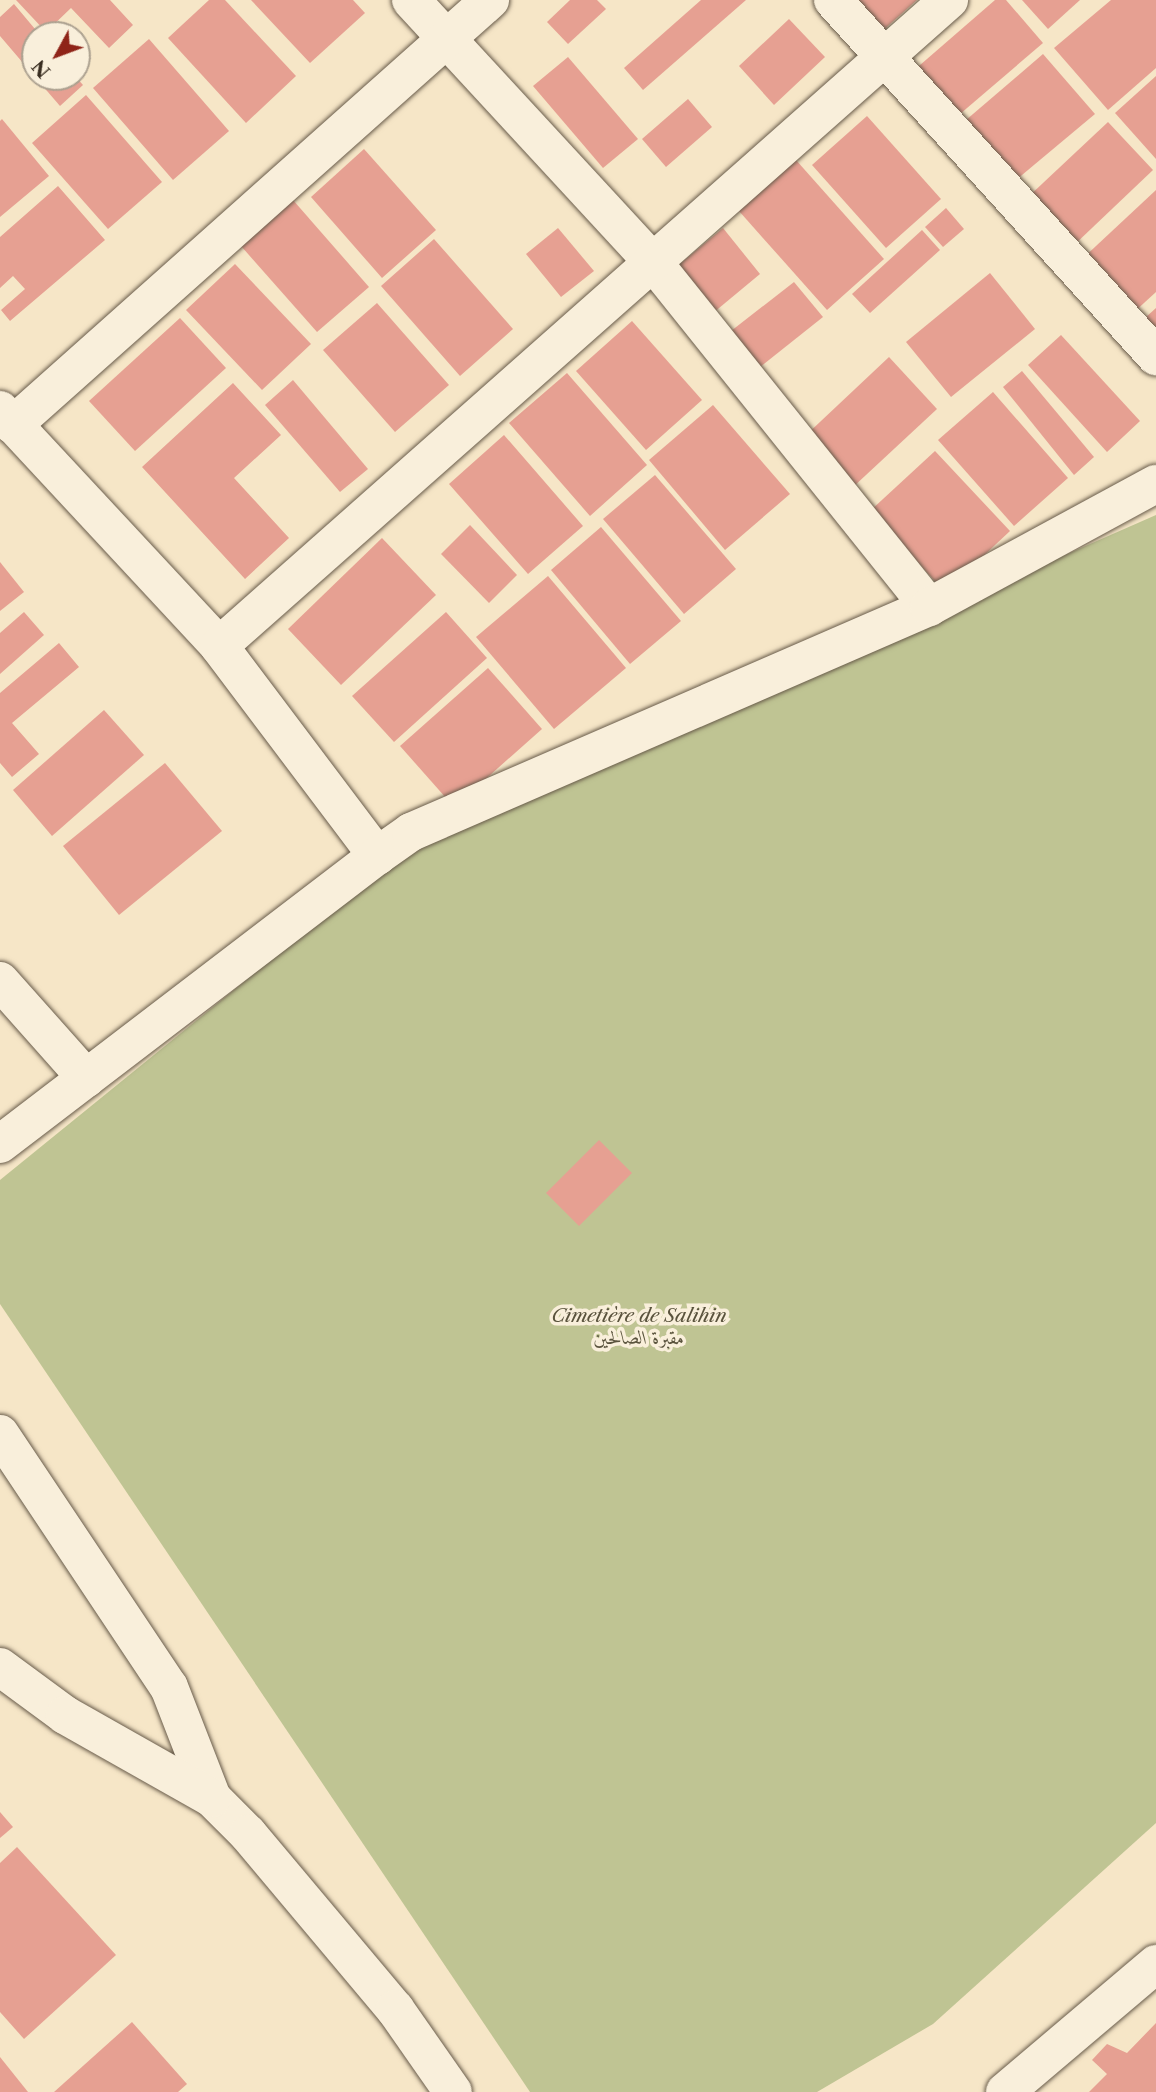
<!DOCTYPE html>
<meta charset="utf-8">
<style>
body{margin:0}
#map{position:relative;width:1156px;height:2092px;overflow:hidden;background:#f6e6c7;font-family:"Libre Caslon Text",Amiri,serif}
div>[style]{position:absolute}
.green>*{inset:0;background:#bfc493}
.building>*{inset:0;background:#e6a092}
.roads{filter:drop-shadow(0 0 2px #685b4a) drop-shadow(0 0 2px #685b4a)}
.minor>*{height:38px;margin:-19px;padding:0 19px;transform-origin:19px;border-radius:19px;background:#f9efdb}
.tertiary>*{height:38px;margin:-19px;padding:0 19px;transform-origin:19px;border-radius:19px;background:#f9efdb}
span{translate:-50% -50%;white-space:nowrap;text-align:center;line-height:1.15;-webkit-text-stroke:7px #f9efdb;paint-order:stroke}
.park-label{font-size:19px;color:#5a533d;font-style:italic}
.north{position:absolute;left:21px;top:21px;width:70px;height:70px;box-sizing:border-box;background:#f9efdb;border:2px solid #aca190;border-radius:50%;rotate:229deg;font-size:19px;font-weight:700;line-height:28px;text-align:center;color:#392d20}
.north::after{content:'';display:block;margin:auto;width:24px;height:32px;background:#8f2418;clip-path:polygon(50% 0,100% 100%,50% 72%,0 100%)}
</style>
<div id="map">
<div class="green">
<div style="clip-path:polygon(1156px 515px,1156px 1823px,933px 2024px,817px 2092px,530px 2092px,0 1304px,0 1180px,421px 838px)"></div>
</div>
<div class="building">
<div style="clip-path:polygon(16px 0,110px 0,133px 25px,109px 48px,71px 8px,46px 32px)"></div>
<div style="clip-path:polygon(209px 0,225px 0,296px 76px,246px 123px,168px 38px)"></div>
<div style="clip-path:polygon(251px 0,353px 0,365px 13px,310px 63px)"></div>
<div style="clip-path:polygon(570px 0,597px 0,606px 9px,568px 44px,547px 22px)"></div>
<div style="clip-path:polygon(701px 0,746px 0,643px 90px,624px 68px)"></div>
<div style="clip-path:polygon(851px 0,917px 0,880px 33px)"></div>
<div style="clip-path:polygon(995px 0,1006px 0,1043px 43px,953px 120px,912px 72px)"></div>
<div style="clip-path:polygon(1022px 0,1080px 0,1048px 29px)"></div>
<div style="clip-path:polygon(1111px 0,1156px 0,1156px 68px,1108px 110px,1054px 48px)"></div>
<div style="clip-path:polygon(14px 4px,40px 35px,35px 35px,35px 77px,0 36px,0 17px)"></div>
<div style="clip-path:polygon(789px 19px,825px 57px,774px 105px,739px 66px)"></div>
<div style="clip-path:polygon(149px 39px,229px 131px,173px 180px,93px 88px)"></div>
<div style="clip-path:polygon(1043px 54px,1095px 114px,1010px 185px,959px 126px)"></div>
<div style="clip-path:polygon(568px 57px,638px 139px,603px 168px,533px 86px)"></div>
<div style="clip-path:polygon(1156px 76px,1156px 159px,1115px 113px)"></div>
<div style="clip-path:polygon(35px 77px,76px 77px,83px 85px,60px 106px)"></div>
<div style="clip-path:polygon(86px 95px,162px 182px,108px 229px,32px 143px)"></div>
<div style="clip-path:polygon(688px 99px,712px 127px,666px 167px,642px 139px)"></div>
<div style="clip-path:polygon(867px 116px,941px 199px,886px 248px,812px 165px)"></div>
<div style="clip-path:polygon(2px 119px,49px 176px,0 217px,0 121px)"></div>
<div style="clip-path:polygon(1108px 122px,1153px 170px,1072px 247px,1027px 198px)"></div>
<div style="clip-path:polygon(364px 149px,436px 230px,382px 278px,311px 197px)"></div>
<div style="clip-path:polygon(796px 160px,884px 259px,827px 310px,739px 211px)"></div>
<div style="clip-path:polygon(58px 186px,105px 240px,10px 321px,1px 310px,25px 289px,13px 276px,0 288px,0 237px)"></div>
<div style="clip-path:polygon(1156px 190px,1156px 292px,1132px 314px,1081px 260px)"></div>
<div style="clip-path:polygon(293px 200px,369px 287px,317px 332px,241px 246px)"></div>
<div style="clip-path:polygon(946px 208px,964px 229px,943px 247px,925px 227px)"></div>
<div style="clip-path:polygon(558px 228px,594px 271px,561px 297px,526px 254px)"></div>
<div style="clip-path:polygon(723px 228px,760px 274px,707px 318px,669px 273px)"></div>
<div style="clip-path:polygon(922px 230px,940px 250px,870px 313px,852px 294px)"></div>
<div style="clip-path:polygon(434px 239px,513px 329px,460px 376px,381px 286px)"></div>
<div style="clip-path:polygon(235px 264px,311px 344px,262px 390px,186px 310px)"></div>
<div style="clip-path:polygon(990px 273px,1035px 329px,951px 397px,906px 342px)"></div>
<div style="clip-path:polygon(794px 282px,823px 317px,760px 367px,731px 331px)"></div>
<div style="clip-path:polygon(377px 303px,449px 385px,395px 432px,323px 350px)"></div>
<div style="clip-path:polygon(1156px 308px,1156px 348px,1136px 326px)"></div>
<div style="clip-path:polygon(180px 318px,226px 368px,135px 451px,89px 401px)"></div>
<div style="clip-path:polygon(632px 321px,702px 400px,646px 450px,576px 371px)"></div>
<div style="clip-path:polygon(1061px 335px,1140px 421px,1107px 452px,1028px 365px)"></div>
<div style="clip-path:polygon(889px 357px,937px 409px,852px 488px,804px 437px)"></div>
<div style="clip-path:polygon(1022px 371px,1094px 457px,1074px 475px,1003px 387px)"></div>
<div style="clip-path:polygon(567px 373px,647px 465px,590px 516px,509px 423px)"></div>
<div style="clip-path:polygon(293px 380px,368px 469px,340px 492px,265px 405px)"></div>
<div style="clip-path:polygon(233px 383px,281px 435px,234px 478px,289px 538px,245px 579px,142px 467px)"></div>
<div style="clip-path:polygon(993px 392px,1068px 478px,1014px 526px,938px 440px)"></div>
<div style="clip-path:polygon(713px 405px,790px 494px,725px 550px,649px 460px)"></div>
<div style="clip-path:polygon(504px 435px,583px 526px,528px 574px,449px 484px)"></div>
<div style="clip-path:polygon(935px 451px,1010px 531px,945px 592px,870px 511px)"></div>
<div style="clip-path:polygon(655px 475px,736px 569px,684px 614px,603px 519px)"></div>
<div style="clip-path:polygon(470px 525px,517px 575px,489px 603px,441px 554px)"></div>
<div style="clip-path:polygon(601px 527px,681px 621px,630px 664px,551px 570px)"></div>
<div style="clip-path:polygon(382px 538px,436px 595px,341px 685px,288px 629px)"></div>
<div style="clip-path:polygon(0 562px,24px 592px,0 611px)"></div>
<div style="clip-path:polygon(548px 576px,626px 668px,554px 729px,476px 637px)"></div>
<div style="clip-path:polygon(24px 612px,44px 635px,0 674px,0 633px)"></div>
<div style="clip-path:polygon(446px 612px,487px 658px,394px 742px,352px 696px)"></div>
<div style="clip-path:polygon(59px 643px,79px 667px,12px 723px,39px 754px,12px 777px,0 763px,0 693px)"></div>
<div style="clip-path:polygon(488px 668px,542px 729px,454px 807px,400px 746px)"></div>
<div style="clip-path:polygon(104px 710px,144px 755px,52px 836px,13px 790px)"></div>
<div style="clip-path:polygon(165px 763px,222px 831px,119px 915px,63px 846px)"></div>
<div style="clip-path:polygon(599px 1140px,632px 1173px,579px 1226px,546px 1193px)"></div>
<div style="clip-path:polygon(0 1812px,13px 1827px,0 1838px)"></div>
<div style="clip-path:polygon(17px 1847px,116px 1955px,24px 2039px,0 2012px,0 1863px)"></div>
<div style="clip-path:polygon(132px 2022px,187px 2084px,178px 2092px,54px 2092px)"></div>
<div style="clip-path:polygon(1156px 2023px,1156px 2092px,1089px 2092px,1107px 2074px,1092px 2060px,1107px 2044px,1127px 2053px)"></div>
<div style="clip-path:polygon(0 2057px,28px 2092px,0 2092px)"></div>
</div>
<div class="roads">
<div class="minor">
<div style="left:411px;top:0;width:357px;rotate:47.3deg"></div>
<div style="left:653px;top:262px;width:442px;rotate:51.3deg"></div>
<div style="left:833px;top:0;width:481px;rotate:47.8deg"></div>
<div style="left:0;top:410px;width:322px;rotate:47.1deg"></div>
<div style="left:219px;top:646px;width:263px;rotate:53deg"></div>
<div style="left:377px;top:856px;width:42px;rotate:-35.2deg"></div>
<div style="left:411px;top:832px;width:565px;rotate:-23.48deg"></div>
<div style="left:929px;top:607px;width:258px;rotate:-28.5deg"></div>
<div style="left:13px;top:425px;width:639px;rotate:-41.7deg"></div>
<div style="left:219px;top:646px;width:975px;rotate:-41.51deg"></div>
<div style="left:0;top:981px;width:130px;rotate:48.4deg"></div>
<div style="left:0;top:1144px;width:474px;rotate:-37.4deg"></div>
<div style="left:0;top:1434px;width:304px;rotate:56.3deg"></div>
<div style="left:169px;top:1687px;width:119px;rotate:68.8deg"></div>
<div style="left:212px;top:1798px;width:51px;rotate:45deg"></div>
<div style="left:248px;top:1834px;width:229px;rotate:50deg"></div>
<div style="left:395px;top:2009px;width:101px;rotate:55.1deg"></div>
<div style="left:0;top:1667px;width:81px;rotate:36.4deg"></div>
<div style="left:65px;top:1715px;width:169px;rotate:29.5deg"></div>
</div>
<div class="tertiary">
<div style="left:1005px;top:2092px;width:198px;rotate:-40.3deg"></div>
</div>
</div>
<div class="park-label">
<span style="left:639px;top:1327px">Cimetière de Salihin<br>مقبرة الصالحين</span>
</div>
<div class="north">N</div>
</div>
